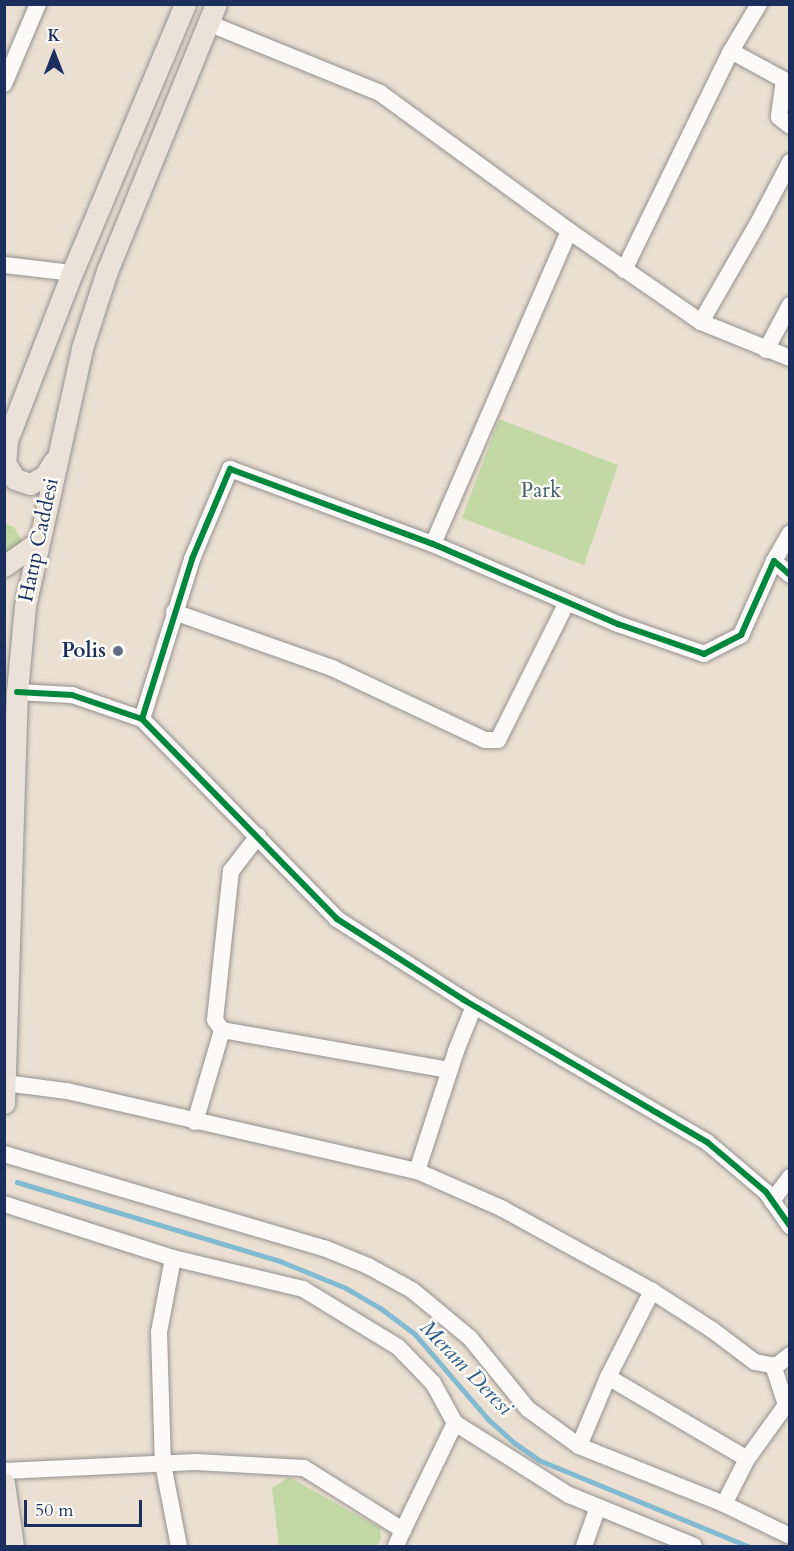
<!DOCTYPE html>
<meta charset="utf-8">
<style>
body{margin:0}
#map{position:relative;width:794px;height:1551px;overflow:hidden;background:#eadfd0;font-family:Cardo,serif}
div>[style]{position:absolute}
.green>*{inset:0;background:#c2d8a5}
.stream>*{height:4.5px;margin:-2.25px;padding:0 2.25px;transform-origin:2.25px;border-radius:2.25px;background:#82bbd1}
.roads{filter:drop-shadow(0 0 2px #939191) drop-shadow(0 0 2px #939191)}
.minor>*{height:16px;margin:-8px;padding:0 8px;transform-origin:8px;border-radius:8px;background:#fcfaf8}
.major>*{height:21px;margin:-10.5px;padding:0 10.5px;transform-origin:10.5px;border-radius:10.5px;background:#ebe2d7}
.cycleway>*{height:6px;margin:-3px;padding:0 3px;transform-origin:3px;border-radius:3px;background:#00873e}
.dots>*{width:16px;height:16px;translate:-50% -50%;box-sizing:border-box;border:3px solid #fdfcf7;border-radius:50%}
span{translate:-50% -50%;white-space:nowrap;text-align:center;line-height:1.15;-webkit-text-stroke:5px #fdfcf7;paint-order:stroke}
.park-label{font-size:21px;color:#436069}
.street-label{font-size:21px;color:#1b2f5e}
.poi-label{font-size:21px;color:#1b2f5e;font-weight:700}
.right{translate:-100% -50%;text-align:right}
.water-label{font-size:22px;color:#2f5a86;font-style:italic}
.frame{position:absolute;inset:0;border:6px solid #1b2f5e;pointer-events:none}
.north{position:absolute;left:24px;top:24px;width:60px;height:60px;-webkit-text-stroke:4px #fdfcf7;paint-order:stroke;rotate:0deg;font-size:16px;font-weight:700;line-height:24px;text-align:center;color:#1b2f5e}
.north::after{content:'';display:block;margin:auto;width:21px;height:27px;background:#1b2f5e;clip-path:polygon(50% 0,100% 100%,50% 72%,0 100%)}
.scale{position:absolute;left:24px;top:1500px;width:118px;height:27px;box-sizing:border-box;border:3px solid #1b2f5e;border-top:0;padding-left:8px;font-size:18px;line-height:21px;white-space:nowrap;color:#1b2f5e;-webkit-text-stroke:4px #fdfcf7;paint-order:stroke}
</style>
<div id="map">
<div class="green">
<div style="clip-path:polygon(499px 419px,618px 465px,584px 565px,462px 518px)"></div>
<div style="clip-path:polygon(4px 523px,14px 527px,21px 539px,21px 545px,4px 562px)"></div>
<div style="clip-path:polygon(289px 1477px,380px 1528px,381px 1538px,377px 1546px,279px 1546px,272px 1488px)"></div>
</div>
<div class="stream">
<div style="left:17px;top:1182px;width:275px;rotate:16.7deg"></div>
<div style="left:280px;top:1261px;width:71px;rotate:22.2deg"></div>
<div style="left:346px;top:1288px;width:42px;rotate:30.3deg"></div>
<div style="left:382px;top:1309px;width:41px;rotate:37.1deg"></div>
<div style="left:415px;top:1334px;width:112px;rotate:49.3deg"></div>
<div style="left:488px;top:1419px;width:36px;rotate:42deg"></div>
<div style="left:515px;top:1443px;width:29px;rotate:35deg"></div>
<div style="left:539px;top:1460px;width:226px;rotate:22.4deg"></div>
</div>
<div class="roads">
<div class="minor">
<div style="left:208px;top:23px;width:186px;rotate:22.1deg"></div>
<div style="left:380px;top:93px;width:234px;rotate:36.1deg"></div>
<div style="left:731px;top:51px;width:60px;rotate:28.7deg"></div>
<div style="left:784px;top:80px;width:37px;rotate:98deg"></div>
<div style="left:779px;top:117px;width:14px;rotate:39deg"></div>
<div style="left:4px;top:84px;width:87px;rotate:-67deg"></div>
<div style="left:4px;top:265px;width:68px;rotate:6.7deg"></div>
<div style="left:624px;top:270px;width:244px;rotate:-64deg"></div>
<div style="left:731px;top:51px;width:55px;rotate:-59.2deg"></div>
<div style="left:701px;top:322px;width:114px;rotate:-60.1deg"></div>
<div style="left:758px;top:223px;width:69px;rotate:-62.3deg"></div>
<div style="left:766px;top:350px;width:51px;rotate:-61.9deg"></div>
<div style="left:433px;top:544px;width:341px;rotate:-66.5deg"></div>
<div style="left:569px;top:231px;width:160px;rotate:34.6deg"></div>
<div style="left:701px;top:322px;width:96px;rotate:22deg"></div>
<div style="left:774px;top:561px;width:32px;rotate:-60deg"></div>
<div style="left:174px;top:612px;width:168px;rotate:19.5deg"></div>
<div style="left:332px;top:668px;width:169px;rotate:25.2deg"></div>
<div style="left:485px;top:740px;width:13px"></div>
<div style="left:498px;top:740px;width:154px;rotate:-63.4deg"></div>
<div style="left:17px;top:692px;width:55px;rotate:3.1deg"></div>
<div style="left:72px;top:695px;width:74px;rotate:18.9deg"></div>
<div style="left:142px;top:719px;width:279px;rotate:45.7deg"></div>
<div style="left:337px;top:919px;width:151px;rotate:32.5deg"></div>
<div style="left:464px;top:1000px;width:281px;rotate:30.3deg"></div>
<div style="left:707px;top:1142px;width:77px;rotate:40.3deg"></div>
<div style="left:766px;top:1192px;width:42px;rotate:54.8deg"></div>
<div style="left:142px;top:719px;width:168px;rotate:-72.6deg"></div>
<div style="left:192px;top:559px;width:98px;rotate:-67.1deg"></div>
<div style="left:230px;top:469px;width:216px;rotate:20.3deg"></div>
<div style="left:433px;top:544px;width:202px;rotate:23.4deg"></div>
<div style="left:618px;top:624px;width:91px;rotate:19.2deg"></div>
<div style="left:704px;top:654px;width:42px;rotate:-27.2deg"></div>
<div style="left:741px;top:635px;width:81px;rotate:-66deg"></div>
<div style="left:774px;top:561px;width:21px;rotate:41deg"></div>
<div style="left:222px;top:1030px;width:12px;rotate:-125deg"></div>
<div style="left:215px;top:1020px;width:150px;rotate:-83.9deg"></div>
<div style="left:231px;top:871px;width:44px;rotate:-52.4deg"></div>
<div style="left:5px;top:1083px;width:63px;rotate:7.4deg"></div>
<div style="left:67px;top:1091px;width:359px;rotate:12.9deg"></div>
<div style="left:417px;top:1171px;width:94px;rotate:23.8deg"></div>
<div style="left:503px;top:1209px;width:170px;rotate:28.8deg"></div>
<div style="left:652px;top:1291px;width:70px;rotate:32.8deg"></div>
<div style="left:711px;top:1329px;width:55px;rotate:36.9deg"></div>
<div style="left:755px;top:1362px;width:21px;rotate:11deg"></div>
<div style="left:776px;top:1366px;width:18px;rotate:-38deg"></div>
<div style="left:195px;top:1122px;width:96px;rotate:-73.6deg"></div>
<div style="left:222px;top:1030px;width:231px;rotate:10deg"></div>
<div style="left:4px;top:1154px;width:334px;rotate:16.4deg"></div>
<div style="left:324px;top:1248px;width:48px;rotate:22.2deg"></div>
<div style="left:368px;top:1266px;width:50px;rotate:28.6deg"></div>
<div style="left:412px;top:1290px;width:75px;rotate:39.6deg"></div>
<div style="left:470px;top:1338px;width:92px;rotate:50.8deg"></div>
<div style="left:528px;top:1409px;width:63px;rotate:36deg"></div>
<div style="left:579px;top:1446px;width:156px;rotate:21.8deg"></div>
<div style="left:724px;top:1504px;width:73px;rotate:25.9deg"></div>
<div style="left:417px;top:1171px;width:126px;rotate:-72deg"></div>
<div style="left:456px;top:1051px;width:48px;rotate:-68.2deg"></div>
<div style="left:772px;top:1201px;width:30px;rotate:-53deg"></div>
<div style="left:4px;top:1204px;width:177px;rotate:17.7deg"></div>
<div style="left:173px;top:1258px;width:134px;rotate:13.4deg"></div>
<div style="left:303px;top:1289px;width:111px;rotate:31.4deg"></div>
<div style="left:398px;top:1347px;width:50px;rotate:45.8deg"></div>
<div style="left:433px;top:1383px;width:46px;rotate:61.2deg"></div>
<div style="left:173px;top:1258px;width:75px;rotate:100.7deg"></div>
<div style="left:159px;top:1332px;width:132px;rotate:88.3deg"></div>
<div style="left:163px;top:1464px;width:84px;rotate:79deg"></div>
<div style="left:608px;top:1377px;width:161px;rotate:30.5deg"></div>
<div style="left:579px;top:1446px;width:75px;rotate:-67.2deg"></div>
<div style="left:608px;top:1377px;width:97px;rotate:-62.9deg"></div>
<div style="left:4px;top:1471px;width:192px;rotate:-2.7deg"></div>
<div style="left:196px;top:1462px;width:108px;rotate:3.2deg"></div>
<div style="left:304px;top:1468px;width:117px;rotate:32.1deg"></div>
<div style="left:403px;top:1530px;width:17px;rotate:114deg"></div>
<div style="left:724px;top:1504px;width:51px;rotate:-62.9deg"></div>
<div style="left:747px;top:1459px;width:67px;rotate:-54.2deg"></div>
<div style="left:786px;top:1405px;width:42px;rotate:-108deg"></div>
<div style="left:403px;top:1530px;width:119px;rotate:-64.1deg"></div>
<div style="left:455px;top:1423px;width:135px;rotate:32.3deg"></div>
<div style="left:569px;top:1495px;width:135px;rotate:22.2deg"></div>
<div style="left:584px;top:1546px;width:41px;rotate:-70.3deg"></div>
</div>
<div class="major">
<div style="left:7px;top:441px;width:22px;rotate:95deg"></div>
<div style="left:5px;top:463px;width:19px;rotate:58deg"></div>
<div style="left:15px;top:479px;width:16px;rotate:18deg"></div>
<div style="left:30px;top:484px;width:17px;rotate:-28deg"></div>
<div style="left:45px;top:476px;width:17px;rotate:-59deg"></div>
<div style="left:4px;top:448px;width:188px;rotate:-68.8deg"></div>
<div style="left:72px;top:273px;width:292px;rotate:-67.2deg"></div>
<div style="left:4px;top:566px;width:42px;rotate:-35.2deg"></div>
<div style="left:4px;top:1103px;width:411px;rotate:-88.2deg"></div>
<div style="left:17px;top:692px;width:86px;rotate:-84.7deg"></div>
<div style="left:25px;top:606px;width:264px;rotate:-77.5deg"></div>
<div style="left:82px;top:348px;width:81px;rotate:-72deg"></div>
<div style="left:107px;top:271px;width:288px;rotate:-67.8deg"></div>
<div style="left:4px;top:1483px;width:64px;rotate:81.9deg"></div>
</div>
</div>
<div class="cycleway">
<div style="left:17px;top:692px;width:55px;rotate:3.1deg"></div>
<div style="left:72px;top:695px;width:74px;rotate:18.9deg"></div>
<div style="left:142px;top:719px;width:279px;rotate:45.7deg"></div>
<div style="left:337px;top:919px;width:151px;rotate:32.5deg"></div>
<div style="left:464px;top:1000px;width:281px;rotate:30.3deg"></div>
<div style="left:707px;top:1142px;width:77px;rotate:40.3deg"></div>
<div style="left:766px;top:1192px;width:42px;rotate:54.8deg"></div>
<div style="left:142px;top:719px;width:168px;rotate:-72.6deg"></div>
<div style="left:192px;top:559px;width:98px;rotate:-67.1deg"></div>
<div style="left:230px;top:469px;width:216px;rotate:20.3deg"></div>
<div style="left:433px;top:544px;width:202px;rotate:23.4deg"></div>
<div style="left:618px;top:624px;width:91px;rotate:19.2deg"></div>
<div style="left:704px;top:654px;width:42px;rotate:-27.2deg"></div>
<div style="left:741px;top:635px;width:81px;rotate:-66deg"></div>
<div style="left:774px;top:561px;width:21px;rotate:41deg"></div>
</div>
<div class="dots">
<div style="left:118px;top:651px;background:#636d86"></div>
</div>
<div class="park-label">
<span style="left:541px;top:491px">Park</span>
</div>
<div class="street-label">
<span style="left:39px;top:540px;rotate:-78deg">Hatıp Caddesi</span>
</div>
<div class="poi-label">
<span class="right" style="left:106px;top:651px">Polis</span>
</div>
<div class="water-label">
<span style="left:466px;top:1368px;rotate:46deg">Meram Deresi</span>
</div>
<div class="frame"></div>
<div class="north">K</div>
<div class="scale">50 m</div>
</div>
